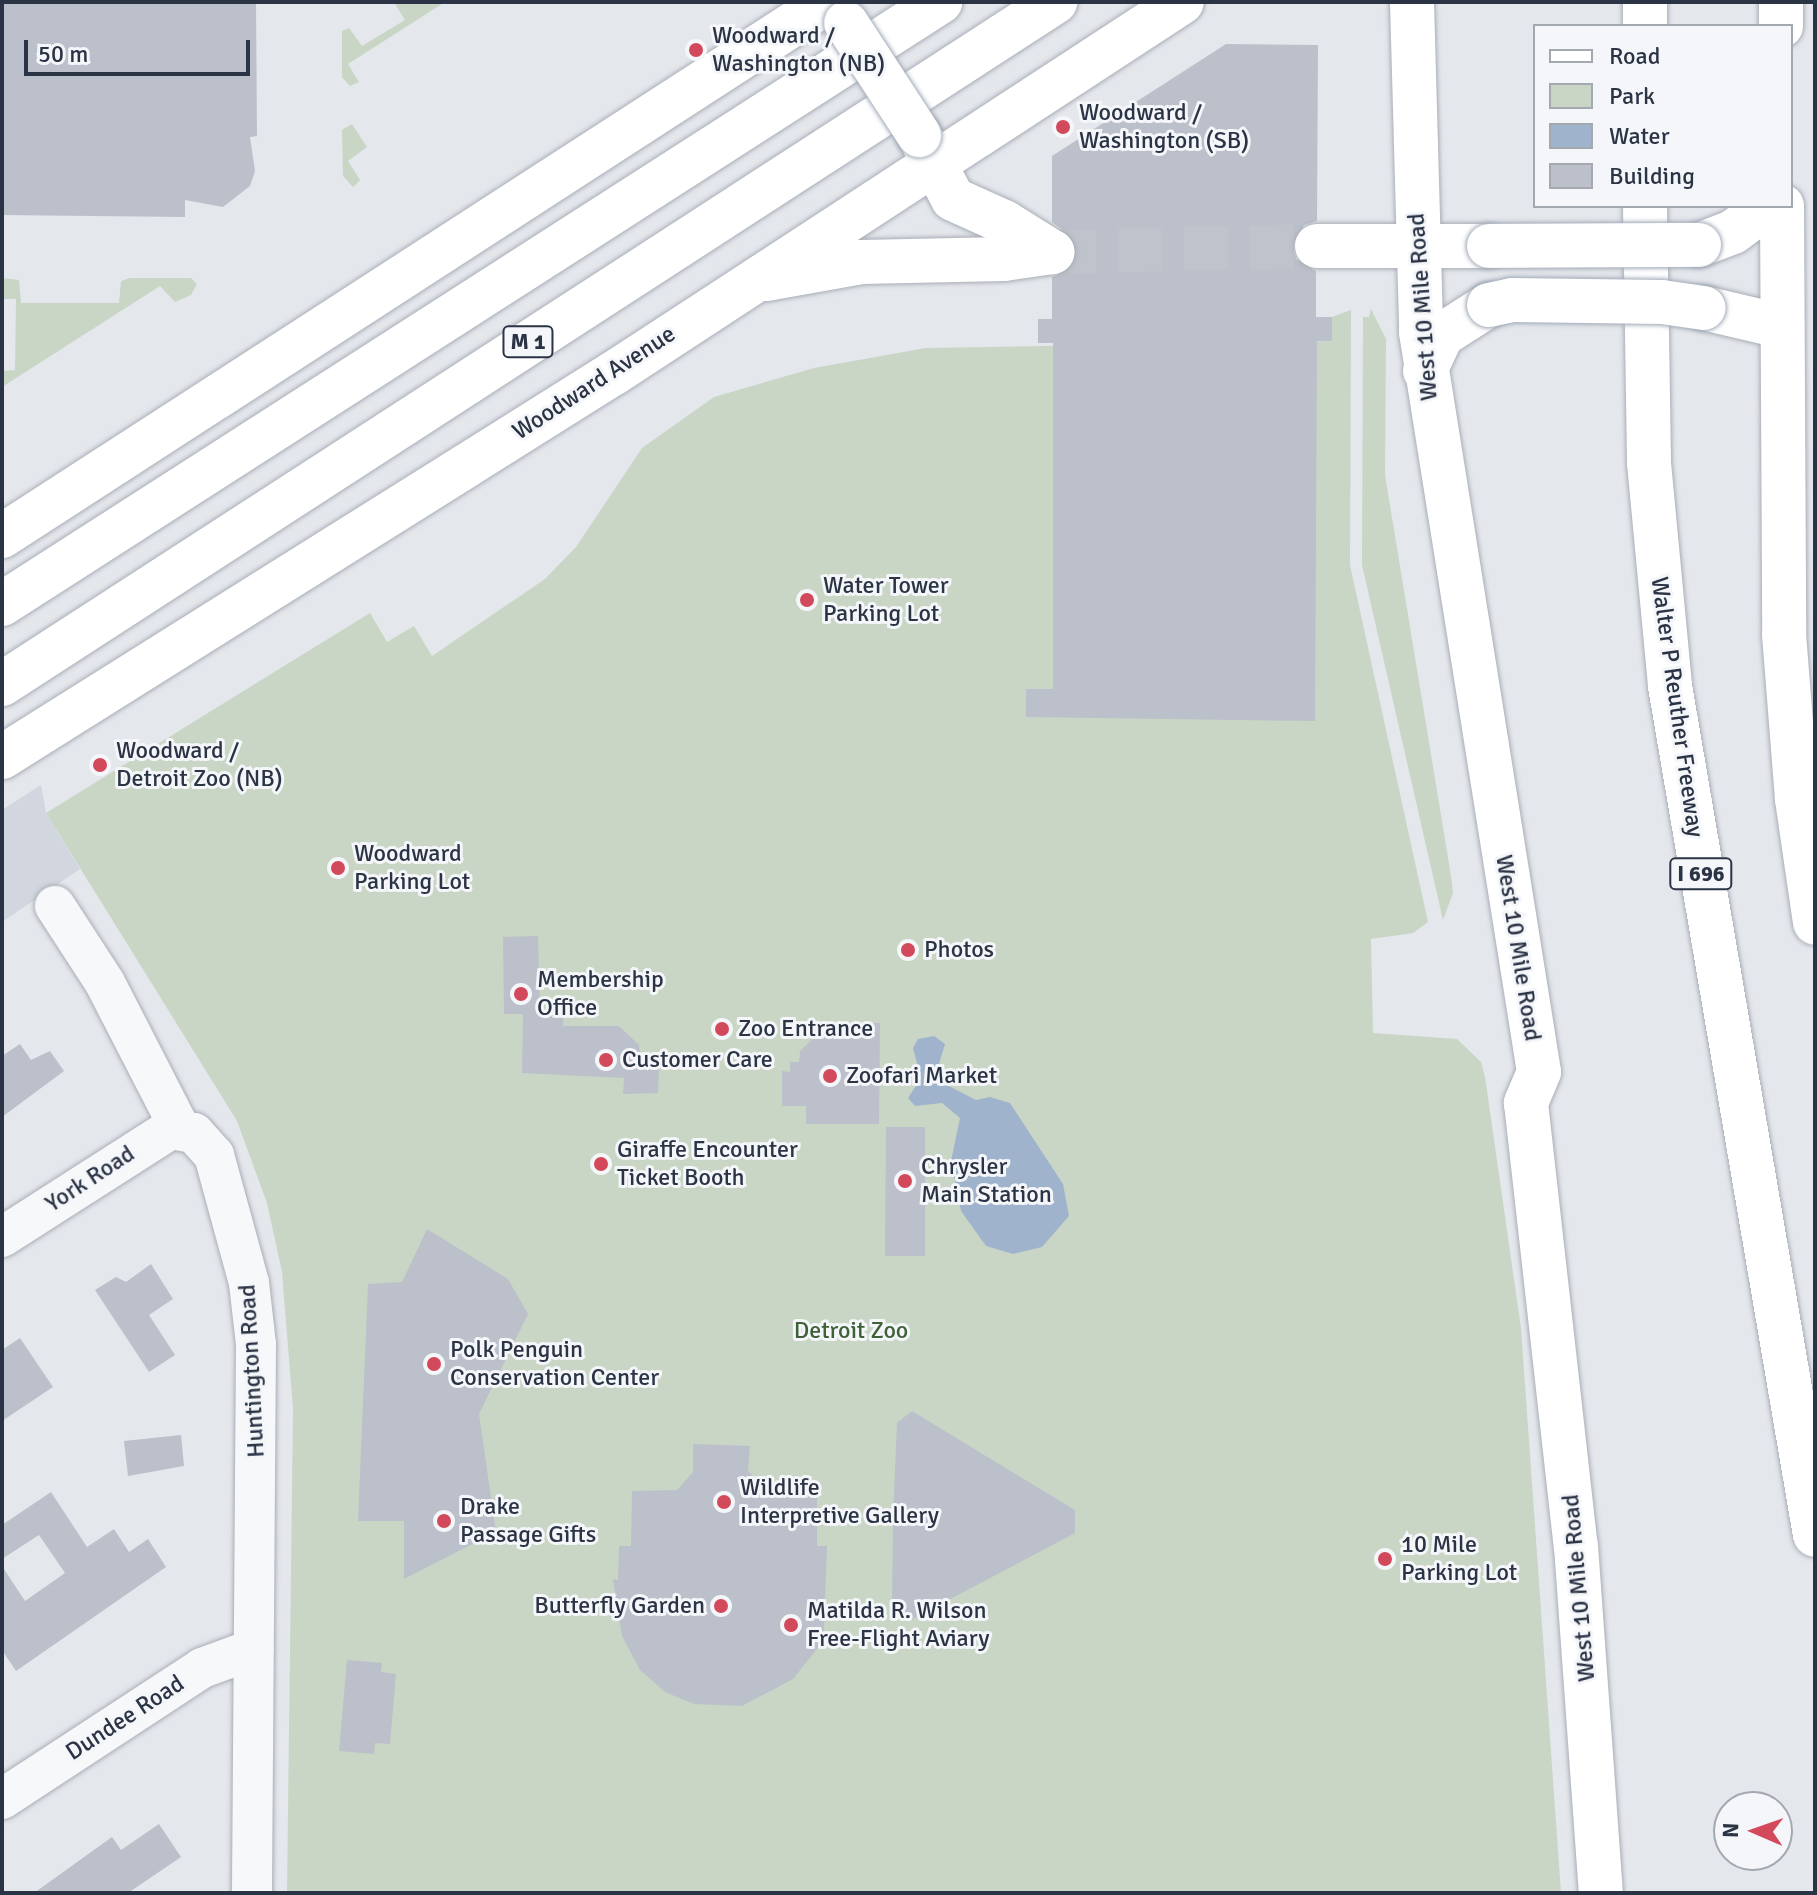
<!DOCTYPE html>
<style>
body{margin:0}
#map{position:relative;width:1817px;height:1895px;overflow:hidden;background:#e4e7ec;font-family:Signika,sans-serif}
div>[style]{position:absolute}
.built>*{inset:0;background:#d2d6de}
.green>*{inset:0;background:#c9d6c5}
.water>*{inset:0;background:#9fb4cc}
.building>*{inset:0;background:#bbc0ca}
.major-tunnel>*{height:44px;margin-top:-22px;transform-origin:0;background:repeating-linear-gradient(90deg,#bfc3cb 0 44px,transparent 0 66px)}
.roads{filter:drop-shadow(0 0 2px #a9aeb7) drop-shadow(0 0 2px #a9aeb7)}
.minor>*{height:40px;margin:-20px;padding:0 20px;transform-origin:20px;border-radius:20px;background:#f7f8fa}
.major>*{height:44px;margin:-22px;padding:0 22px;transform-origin:22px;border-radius:22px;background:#fff}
.highway>*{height:44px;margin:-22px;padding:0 22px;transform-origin:22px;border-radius:22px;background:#fff}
.bridges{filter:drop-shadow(0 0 2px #a3abb8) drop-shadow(0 0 2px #a3abb8)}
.major-bridge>*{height:44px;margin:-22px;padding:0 22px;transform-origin:22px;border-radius:22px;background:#fff}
.dots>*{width:22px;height:22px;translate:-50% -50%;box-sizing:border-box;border:4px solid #f4f6f9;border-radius:50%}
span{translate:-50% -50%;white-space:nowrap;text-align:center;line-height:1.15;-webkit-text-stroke:6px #f4f6f9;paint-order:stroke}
.shield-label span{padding:2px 6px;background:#f4f6f9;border:2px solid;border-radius:6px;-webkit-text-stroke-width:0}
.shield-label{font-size:22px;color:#2b3445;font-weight:700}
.poi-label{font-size:24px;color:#2b3445}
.left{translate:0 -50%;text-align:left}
.right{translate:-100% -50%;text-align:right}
.street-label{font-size:24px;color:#2b3445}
.park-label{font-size:24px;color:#3f6138}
.frame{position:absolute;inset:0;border:4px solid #2b3445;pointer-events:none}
.legend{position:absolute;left:1533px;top:24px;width:260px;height:184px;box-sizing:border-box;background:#f4f6f9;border:2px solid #a4a8b1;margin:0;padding:10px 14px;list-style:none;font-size:24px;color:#2b3445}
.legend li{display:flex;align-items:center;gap:16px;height:40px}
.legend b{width:40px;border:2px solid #a4a8b1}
.north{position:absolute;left:1713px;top:1791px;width:80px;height:80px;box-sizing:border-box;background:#f4f6f9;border:2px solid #a4a8b1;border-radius:50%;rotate:272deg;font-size:22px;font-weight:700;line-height:32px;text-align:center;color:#2b3445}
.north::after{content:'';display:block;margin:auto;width:28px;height:36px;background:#d1495b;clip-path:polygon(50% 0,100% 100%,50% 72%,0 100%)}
.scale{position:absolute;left:24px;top:40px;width:226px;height:36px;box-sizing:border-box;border:4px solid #2b3445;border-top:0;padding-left:10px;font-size:24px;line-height:28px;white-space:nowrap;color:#2b3445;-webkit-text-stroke:6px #f4f6f9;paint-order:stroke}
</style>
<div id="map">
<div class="built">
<div style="clip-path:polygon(41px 785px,46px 813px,80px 869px,2px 922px,2px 810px)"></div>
</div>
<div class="green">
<div style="clip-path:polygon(394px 2px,445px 2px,348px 64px,359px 82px,350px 86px,342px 77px,342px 31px,349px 28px,362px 46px,405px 20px)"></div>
<div style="clip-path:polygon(352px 124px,367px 147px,348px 161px,360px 180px,353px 187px,343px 176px,342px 130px)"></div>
<div style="clip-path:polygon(2px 278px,19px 280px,21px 303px,119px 303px,121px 281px,130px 278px,191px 278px,197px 284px,191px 295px,175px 302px,160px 286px,2px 387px,2px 371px,15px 370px,16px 299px,2px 299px)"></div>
<div style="clip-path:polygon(1371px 309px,1386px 339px,1385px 475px,1451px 876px,1453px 893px,1443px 920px,1362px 565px,1363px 317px,1369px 317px)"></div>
<div style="clip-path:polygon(1351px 310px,1350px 565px,1428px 922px,1413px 933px,1371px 939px,1373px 1033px,1457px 1039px,1481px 1062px,1485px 1077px,1521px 1328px,1561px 1893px,287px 1893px,293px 1409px,282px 1272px,267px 1203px,237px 1121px,46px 813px,370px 613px,387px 642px,414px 626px,432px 656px,545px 579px,576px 547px,642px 448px,714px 397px,814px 368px,926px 348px,1332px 341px,1332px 317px)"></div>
</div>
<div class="water">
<div style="clip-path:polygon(934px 1036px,945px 1044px,936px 1074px,941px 1082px,976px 1100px,990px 1097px,1010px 1103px,1063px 1184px,1069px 1216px,1042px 1247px,1013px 1254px,986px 1246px,961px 1211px,951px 1161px,960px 1118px,942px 1103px,915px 1106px,908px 1098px,921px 1078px,913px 1048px,918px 1039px)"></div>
</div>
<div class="building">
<div style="clip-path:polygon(2px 2px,256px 2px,257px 136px,250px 137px,255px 171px,250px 186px,223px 207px,185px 200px,185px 217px,2px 215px)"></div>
<div style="clip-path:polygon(1226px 44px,1318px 45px,1317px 221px,1304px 225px,1292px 245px,1296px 259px,1316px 271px,1316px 317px,1332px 317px,1332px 341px,1317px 341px,1315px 721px,1026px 717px,1026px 689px,1053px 689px,1053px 343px,1038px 343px,1038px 319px,1052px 319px,1052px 277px,1068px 271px,1077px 254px,1071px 236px,1052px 222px,1052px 156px)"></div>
<div style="clip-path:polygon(538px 936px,540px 1014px,504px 1014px,503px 937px)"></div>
<div style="clip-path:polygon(523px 1014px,564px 1014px,563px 1026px,619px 1026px,639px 1045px,640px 1055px,648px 1056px,648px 1065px,659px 1064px,658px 1093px,623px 1094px,624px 1078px,522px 1073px)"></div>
<div style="clip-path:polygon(829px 1023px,880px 1023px,879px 1124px,806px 1124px,806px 1106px,782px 1106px,782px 1071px,790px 1072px,790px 1062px,799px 1062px,800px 1051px)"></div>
<div style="clip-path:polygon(20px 1044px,31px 1060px,50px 1051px,64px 1071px,2px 1117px,2px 1056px)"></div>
<div style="clip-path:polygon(886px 1127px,925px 1127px,925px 1256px,885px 1256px)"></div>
<div style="clip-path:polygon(427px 1229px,508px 1279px,528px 1314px,479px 1414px,496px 1532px,404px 1579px,404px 1521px,358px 1521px,368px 1284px,402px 1282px)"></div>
<div style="clip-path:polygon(151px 1264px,173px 1299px,149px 1315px,175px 1355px,149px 1372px,95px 1290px,116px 1277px,126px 1282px)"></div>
<div style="clip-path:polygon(20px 1338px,53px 1387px,2px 1421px,2px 1350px)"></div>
<div style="clip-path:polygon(912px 1411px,1075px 1510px,1075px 1533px,909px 1621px,892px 1608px,893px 1517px,897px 1423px)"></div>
<div style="clip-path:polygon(181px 1435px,184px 1466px,128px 1476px,124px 1441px)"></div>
<div style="clip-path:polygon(693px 1444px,750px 1446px,748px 1471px,767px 1491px,817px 1492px,817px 1546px,827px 1546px,824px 1630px,817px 1649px,793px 1679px,742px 1706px,694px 1704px,665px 1692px,640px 1670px,622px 1636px,613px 1579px,618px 1580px,619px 1546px,631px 1546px,632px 1491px,677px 1490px,693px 1472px)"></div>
<div style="clip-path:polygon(51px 1492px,87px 1547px,114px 1529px,129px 1552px,148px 1539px,166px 1567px,16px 1671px,2px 1650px,2px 1566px,25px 1601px,65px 1573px,39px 1535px,2px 1559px,2px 1525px)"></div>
<div style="clip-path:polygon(347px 1660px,382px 1663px,381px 1672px,396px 1674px,390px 1744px,375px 1743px,374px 1754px,339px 1751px)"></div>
<div style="clip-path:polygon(159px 1824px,181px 1857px,128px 1893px,34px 1893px,112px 1837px,121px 1850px)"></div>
</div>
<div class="major-tunnel">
<div style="left:1052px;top:252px;width:265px;rotate:-1.3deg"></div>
</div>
<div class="roads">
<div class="minor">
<div style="left:55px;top:906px;width:92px;rotate:57deg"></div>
<div style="left:105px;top:983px;width:164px;rotate:62.8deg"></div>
<div style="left:2px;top:1237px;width:201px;rotate:-32.6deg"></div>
<div style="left:171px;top:1129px;width:23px;rotate:10deg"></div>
<div style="left:194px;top:1133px;width:30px;rotate:48deg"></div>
<div style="left:214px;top:1155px;width:133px;rotate:74.7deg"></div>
<div style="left:249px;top:1283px;width:61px;rotate:83.5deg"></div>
<div style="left:256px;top:1344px;width:549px;rotate:90.42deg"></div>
<div style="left:2px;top:1799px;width:239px;rotate:-33.2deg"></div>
<div style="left:202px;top:1668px;width:55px;rotate:-20.1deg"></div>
</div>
<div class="major">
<div style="left:1412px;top:2px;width:330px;rotate:88.4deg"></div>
<div style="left:1421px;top:332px;width:749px;rotate:80.94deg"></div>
<div style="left:1539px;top:1072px;width:34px;rotate:113deg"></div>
<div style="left:1526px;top:1103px;width:446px;rotate:83.6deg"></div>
<div style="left:1576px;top:1546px;width:348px;rotate:85.9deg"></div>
<div style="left:1781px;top:2px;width:24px;rotate:90deg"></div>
<div style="left:919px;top:135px;width:72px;rotate:62deg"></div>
<div style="left:953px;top:199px;width:56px;rotate:24.3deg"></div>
<div style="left:1004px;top:222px;width:57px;rotate:32deg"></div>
<div style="left:1782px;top:206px;width:428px;rotate:89.7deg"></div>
<div style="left:1784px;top:634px;width:166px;rotate:85.5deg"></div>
<div style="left:1797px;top:799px;width:125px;rotate:81.7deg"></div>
<div style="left:1699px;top:245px;width:36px;rotate:-21deg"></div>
<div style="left:1733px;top:232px;width:44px;rotate:-36.6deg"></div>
<div style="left:1317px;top:246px;width:172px"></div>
<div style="left:766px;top:279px;width:97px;rotate:-10.1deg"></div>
<div style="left:861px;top:262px;width:143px;rotate:-1.2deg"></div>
<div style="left:1004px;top:259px;width:49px;rotate:-8.3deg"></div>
<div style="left:1704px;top:308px;width:78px;rotate:13.3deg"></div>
<div style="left:1425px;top:371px;width:40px;rotate:-65deg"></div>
<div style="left:1442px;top:335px;width:56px;rotate:-32.6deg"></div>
<div style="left:2px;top:536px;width:983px;rotate:-32.91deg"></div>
<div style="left:2px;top:604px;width:1115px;rotate:-32.69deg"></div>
<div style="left:2px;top:684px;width:1255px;rotate:-32.93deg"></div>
<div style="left:2px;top:757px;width:722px;rotate:-32.11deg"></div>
<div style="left:614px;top:373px;width:678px;rotate:-33.15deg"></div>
</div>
<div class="highway">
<div style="left:1645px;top:26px;width:24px;rotate:-90deg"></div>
<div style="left:1645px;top:206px;width:257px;rotate:89.1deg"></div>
<div style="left:1649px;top:463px;width:224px;rotate:84.6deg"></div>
<div style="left:1670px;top:686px;width:861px;rotate:80.31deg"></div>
</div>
</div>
<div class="bridges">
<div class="major-bridge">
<div style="left:846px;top:23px;width:134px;rotate:56.9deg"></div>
<div style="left:1489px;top:246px;width:210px;rotate:-0.3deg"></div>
<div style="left:1489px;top:305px;width:24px;rotate:-12deg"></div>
<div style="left:1512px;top:300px;width:150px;rotate:0.8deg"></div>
<div style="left:1662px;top:302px;width:42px;rotate:8.1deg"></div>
</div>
</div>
<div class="dots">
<div style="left:696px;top:50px;background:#d1495b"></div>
<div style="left:1063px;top:127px;background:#d1495b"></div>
<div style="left:807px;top:600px;background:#d1495b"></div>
<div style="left:100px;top:765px;background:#d1495b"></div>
<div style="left:338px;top:868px;background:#d1495b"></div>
<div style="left:908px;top:950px;background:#d1495b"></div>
<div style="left:521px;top:994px;background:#d1495b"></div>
<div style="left:722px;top:1029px;background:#d1495b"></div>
<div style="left:606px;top:1060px;background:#d1495b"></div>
<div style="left:830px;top:1076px;background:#d1495b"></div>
<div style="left:601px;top:1164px;background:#d1495b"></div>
<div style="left:905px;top:1181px;background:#d1495b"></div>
<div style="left:434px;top:1364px;background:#d1495b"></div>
<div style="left:724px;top:1502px;background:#d1495b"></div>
<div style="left:444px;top:1521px;background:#d1495b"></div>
<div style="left:1385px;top:1559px;background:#d1495b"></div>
<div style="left:721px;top:1606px;background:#d1495b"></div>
<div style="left:791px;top:1625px;background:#d1495b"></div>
</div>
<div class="shield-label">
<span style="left:528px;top:342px">M 1</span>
<span style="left:1701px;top:874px">I 696</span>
</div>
<div class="poi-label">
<span class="left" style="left:712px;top:50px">Woodward /<br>Washington (NB)</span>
<span class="left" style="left:1079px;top:127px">Woodward /<br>Washington (SB)</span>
<span class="left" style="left:823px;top:600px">Water Tower<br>Parking Lot</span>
<span class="left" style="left:116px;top:765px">Woodward /<br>Detroit Zoo (NB)</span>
<span class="left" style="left:354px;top:868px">Woodward<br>Parking Lot</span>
<span class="left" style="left:924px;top:950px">Photos</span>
<span class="left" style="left:537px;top:994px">Membership<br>Office</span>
<span class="left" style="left:738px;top:1029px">Zoo Entrance</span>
<span class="left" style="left:622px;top:1060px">Customer Care</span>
<span class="left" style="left:846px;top:1076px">Zoofari Market</span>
<span class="left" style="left:617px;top:1164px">Giraffe Encounter<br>Ticket Booth</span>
<span class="left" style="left:921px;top:1181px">Chrysler<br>Main Station</span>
<span class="left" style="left:450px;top:1364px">Polk Penguin<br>Conservation Center</span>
<span class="left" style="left:740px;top:1502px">Wildlife<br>Interpretive Gallery</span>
<span class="left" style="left:460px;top:1521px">Drake<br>Passage Gifts</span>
<span class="left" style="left:1401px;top:1559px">10 Mile<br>Parking Lot</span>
<span class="right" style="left:705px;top:1606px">Butterfly Garden</span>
<span class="left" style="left:807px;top:1625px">Matilda R. Wilson<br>Free-Flight Aviary</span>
</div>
<div class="street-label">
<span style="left:1423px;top:307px;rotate:-94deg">West 10 Mile Road</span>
<span style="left:594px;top:383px;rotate:-33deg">Woodward Avenue</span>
<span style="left:1677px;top:707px;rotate:82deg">Walter P Reuther Freeway</span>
<span style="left:1518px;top:948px;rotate:81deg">West 10 Mile Road</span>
<span style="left:90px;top:1179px;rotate:-33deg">York Road</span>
<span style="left:252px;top:1371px;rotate:-93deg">Huntington Road</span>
<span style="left:1579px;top:1588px;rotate:-95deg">West 10 Mile Road</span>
<span style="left:125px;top:1718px;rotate:-33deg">Dundee Road</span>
</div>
<div class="park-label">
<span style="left:851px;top:1331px">Detroit Zoo</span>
</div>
<div class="frame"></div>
<ul class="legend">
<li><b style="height:10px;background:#fff"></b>Road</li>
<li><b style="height:22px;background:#c9d6c5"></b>Park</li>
<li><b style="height:22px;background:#9fb4cc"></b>Water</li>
<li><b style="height:22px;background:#bbc0ca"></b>Building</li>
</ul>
<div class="north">N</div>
<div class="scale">50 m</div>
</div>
